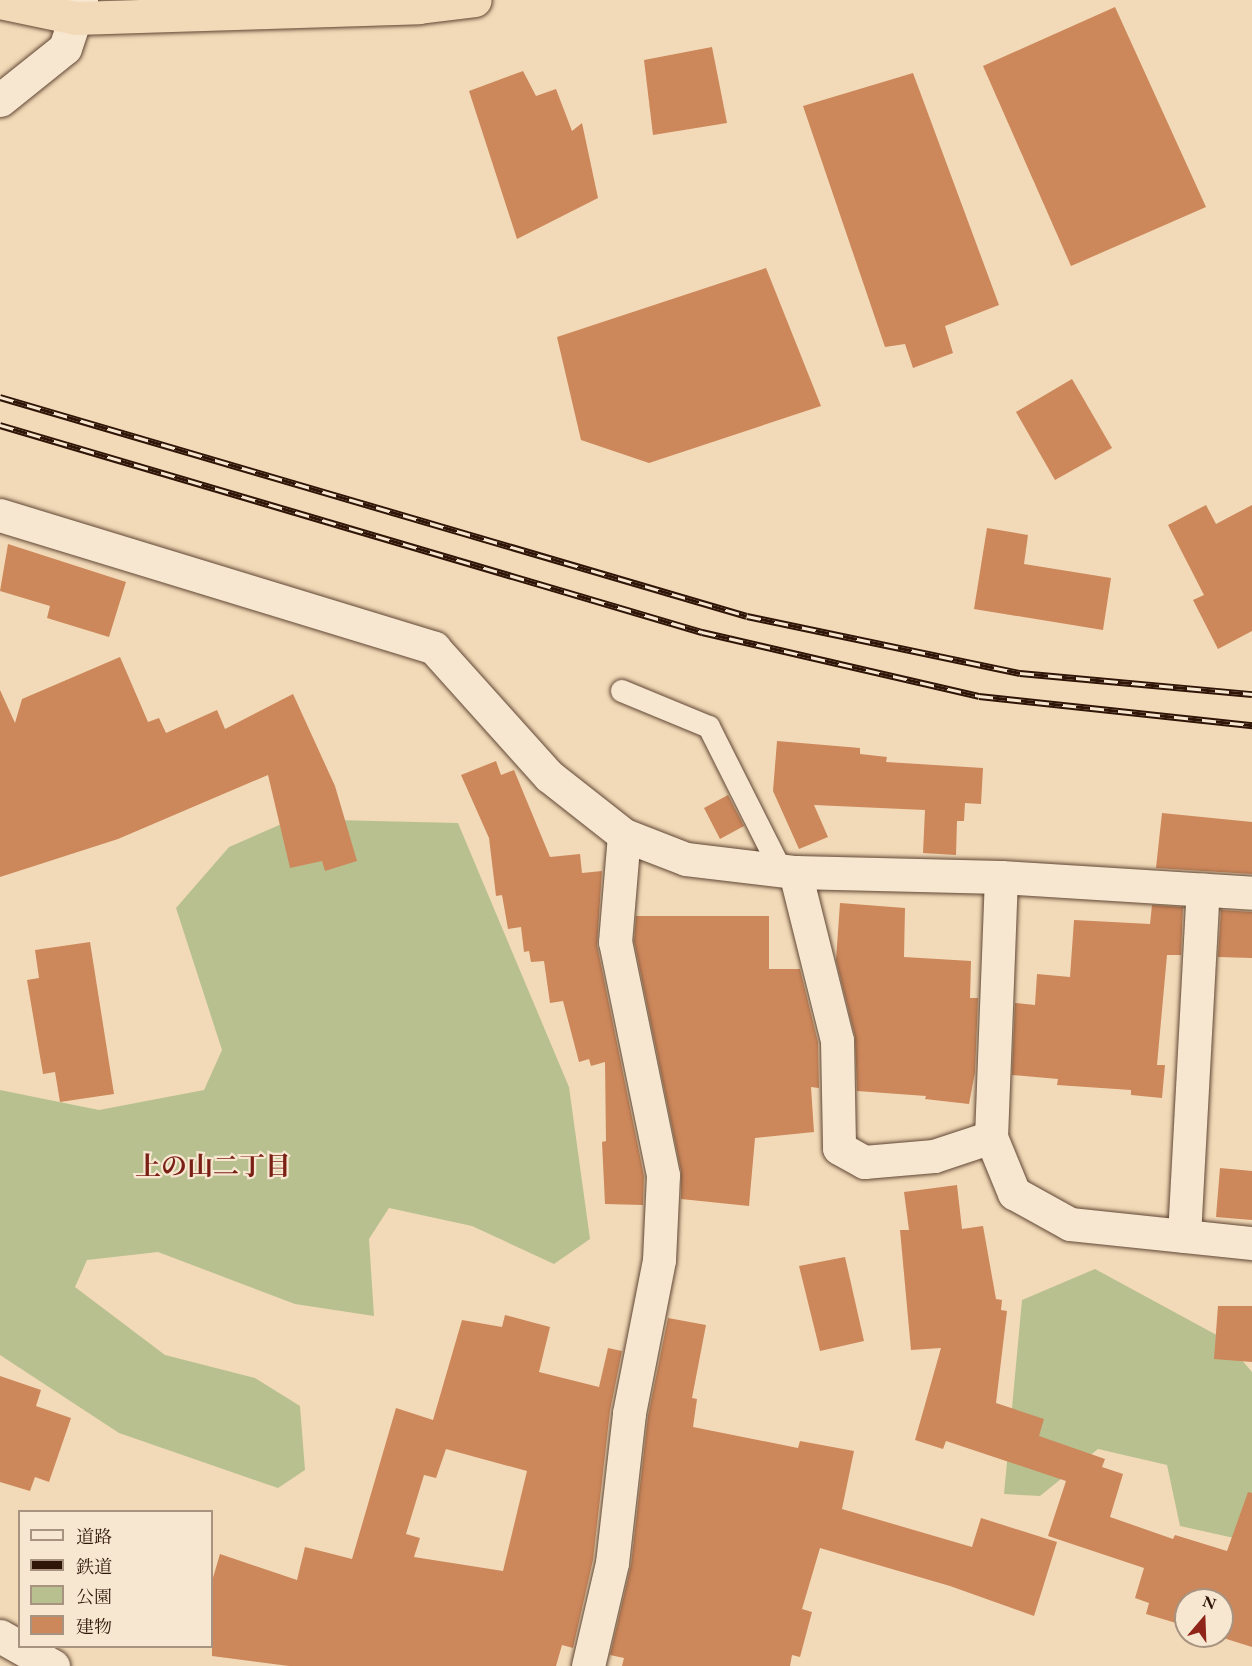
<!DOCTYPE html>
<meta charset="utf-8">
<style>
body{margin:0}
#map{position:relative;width:1252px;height:1666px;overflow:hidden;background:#f2dab8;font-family:"EB Garamond","Noto Serif JP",serif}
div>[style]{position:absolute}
.green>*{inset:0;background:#b9c090}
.building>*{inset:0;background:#cc875b}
.roads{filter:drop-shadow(0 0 2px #604633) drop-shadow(0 0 2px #604633)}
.service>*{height:22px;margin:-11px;padding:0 11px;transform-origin:11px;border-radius:11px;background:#f7e7d1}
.minor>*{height:33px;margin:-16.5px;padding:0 16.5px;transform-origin:16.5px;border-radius:16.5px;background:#f7e7d1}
.secondary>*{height:33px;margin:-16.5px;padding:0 16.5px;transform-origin:16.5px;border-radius:16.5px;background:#f7e7d1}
.trunk>*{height:33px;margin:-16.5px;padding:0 16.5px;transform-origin:16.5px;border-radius:16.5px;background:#f2dab8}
.rail>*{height:7px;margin-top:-3.5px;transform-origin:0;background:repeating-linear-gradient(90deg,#f7e7d1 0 14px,#2f1507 0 28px);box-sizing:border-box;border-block:2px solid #2f1507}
span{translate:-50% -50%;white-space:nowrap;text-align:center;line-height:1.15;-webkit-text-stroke:4.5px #f7e7d1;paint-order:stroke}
.neighbourhood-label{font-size:26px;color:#7a1f14;font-weight:700}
.legend{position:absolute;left:18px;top:1510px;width:195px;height:138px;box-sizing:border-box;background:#f7e7d1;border:2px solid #a79380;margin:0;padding:8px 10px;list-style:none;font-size:18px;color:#2f1507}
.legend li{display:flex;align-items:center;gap:12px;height:30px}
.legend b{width:30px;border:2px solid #a79380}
.north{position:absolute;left:1174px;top:1588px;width:60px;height:60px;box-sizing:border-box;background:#f7e7d1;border:2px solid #a79380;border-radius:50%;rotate:19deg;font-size:16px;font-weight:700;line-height:24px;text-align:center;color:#2f1507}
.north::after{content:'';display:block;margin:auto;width:21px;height:27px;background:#8f2418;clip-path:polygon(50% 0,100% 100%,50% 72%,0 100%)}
</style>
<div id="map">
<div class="green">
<div style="clip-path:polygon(293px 819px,458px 823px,569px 1087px,590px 1239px,554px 1264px,472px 1226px,389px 1208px,369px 1239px,374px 1316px,295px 1304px,158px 1252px,87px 1260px,75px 1287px,165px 1355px,255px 1378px,300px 1406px,305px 1470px,278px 1488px,119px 1433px,0 1355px,0 1090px,99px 1110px,204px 1090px,222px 1050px,176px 908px,229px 847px)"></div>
<div style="clip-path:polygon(1095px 1269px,1224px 1339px,1252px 1372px,1252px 1542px,1180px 1526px,1167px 1465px,1098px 1449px,1040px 1496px,1004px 1494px,1022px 1300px)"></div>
</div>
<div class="building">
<div style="clip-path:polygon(1115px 7px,1206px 207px,1071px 266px,983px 66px)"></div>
<div style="clip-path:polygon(712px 47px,727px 123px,653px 135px,644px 60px)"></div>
<div style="clip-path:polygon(523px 71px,536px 96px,556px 89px,572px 131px,582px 123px,598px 198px,517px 239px,469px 91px)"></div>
<div style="clip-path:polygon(913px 73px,999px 305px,945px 326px,953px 353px,913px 368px,905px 344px,885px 347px,803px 106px)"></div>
<div style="clip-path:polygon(766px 268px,821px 406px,649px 463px,581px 440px,557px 337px)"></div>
<div style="clip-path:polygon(1072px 379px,1112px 448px,1055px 480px,1016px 412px)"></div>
<div style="clip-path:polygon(1206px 505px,1216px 524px,1252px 505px,1252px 631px,1218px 649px,1193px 600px,1204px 595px,1168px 525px)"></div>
<div style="clip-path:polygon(987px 528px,1028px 535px,1024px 564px,1111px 578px,1103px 630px,974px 609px)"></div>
<div style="clip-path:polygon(8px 544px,126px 582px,109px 637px,47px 618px,50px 606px,0 591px)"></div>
<div style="clip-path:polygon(120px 657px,148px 722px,159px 718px,166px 733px,217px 710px,225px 729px,293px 694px,335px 786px,357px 861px,325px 871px,322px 861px,290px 868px,268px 775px,118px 839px,0 877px,0 690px,15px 723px,22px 699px)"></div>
<div style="clip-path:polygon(777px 741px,860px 748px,860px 754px,887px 757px,886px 762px,983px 768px,981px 804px,965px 803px,964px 821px,957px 821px,956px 855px,923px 853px,925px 810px,814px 805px,828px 837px,799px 849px,773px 791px)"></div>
<div style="clip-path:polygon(496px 761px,501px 775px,514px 770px,550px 857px,580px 854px,582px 873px,602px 871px,597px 945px,644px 1176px,643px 1205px,605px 1204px,602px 1142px,606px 1141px,605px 1062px,591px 1066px,589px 1059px,579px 1062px,563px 1001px,550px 1003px,544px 961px,531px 962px,529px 951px,524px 952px,521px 927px,508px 929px,502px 895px,496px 896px,489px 838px,461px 775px)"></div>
<div style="clip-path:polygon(728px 795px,744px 826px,720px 839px,704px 808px)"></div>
<div style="clip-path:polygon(1162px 813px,1252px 822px,1252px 874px,1156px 868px)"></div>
<div style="clip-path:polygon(840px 903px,905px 908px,904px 957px,971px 961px,970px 998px,978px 998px,975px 1072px,969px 1104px,925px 1099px,926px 1096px,857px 1091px,855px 1036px,836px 960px)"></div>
<div style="clip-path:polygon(1152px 905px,1183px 907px,1181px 955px,1167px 955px,1157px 1065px,1165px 1065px,1162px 1098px,1131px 1095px,1131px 1090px,1057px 1085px,1058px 1079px,1012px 1075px,1015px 1003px,1035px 1005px,1037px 974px,1070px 977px,1074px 920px,1150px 924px)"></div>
<div style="clip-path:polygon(1221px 910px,1252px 912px,1252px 958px,1218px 957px)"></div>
<div style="clip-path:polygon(636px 916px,769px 916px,769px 969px,800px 969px,818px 1042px,819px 1088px,811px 1087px,814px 1132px,755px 1138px,749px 1206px,681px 1199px,681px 1171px,634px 941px)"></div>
<div style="clip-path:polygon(90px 942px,114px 1094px,60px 1102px,55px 1072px,43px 1074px,27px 980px,39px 978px,35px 950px)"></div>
<div style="clip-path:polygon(1220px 1168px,1252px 1171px,1252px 1220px,1216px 1217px)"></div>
<div style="clip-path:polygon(957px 1185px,962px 1229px,983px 1226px,996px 1299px,1002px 1300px,1001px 1310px,1007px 1311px,996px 1403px,1044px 1419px,1039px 1436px,1105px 1459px,1102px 1467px,1123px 1474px,1110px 1517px,1173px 1539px,1175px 1535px,1227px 1551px,1248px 1492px,1252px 1493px,1252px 1647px,1217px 1636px,1222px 1636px,1222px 1600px,1186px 1600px,1186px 1626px,1146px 1614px,1149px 1603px,1135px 1598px,1144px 1568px,1048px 1536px,1066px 1481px,946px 1441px,943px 1449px,915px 1440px,941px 1348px,911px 1350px,900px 1230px,909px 1230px,904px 1192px)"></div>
<div style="clip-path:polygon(845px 1257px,864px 1341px,820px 1351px,799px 1266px)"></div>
<div style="clip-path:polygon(1218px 1306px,1252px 1306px,1252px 1362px,1214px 1359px)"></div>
<div style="clip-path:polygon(evenodd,505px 1315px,550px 1327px,539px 1372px,599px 1387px,608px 1348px,622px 1351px,610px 1411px,593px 1560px,573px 1648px,562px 1645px,556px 1666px,289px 1666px,212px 1656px,212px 1581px,220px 1554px,297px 1580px,305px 1547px,352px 1559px,396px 1408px,433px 1420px,462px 1320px,502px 1327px,505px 1315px,446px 1449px,527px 1471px,503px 1571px,414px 1557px,420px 1538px,406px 1534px,424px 1475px,436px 1478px,446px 1449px)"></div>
<div style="clip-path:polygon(668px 1318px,706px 1325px,692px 1398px,697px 1399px,693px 1427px,798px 1448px,800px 1441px,854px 1451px,842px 1509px,972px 1547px,981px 1518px,1057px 1542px,1034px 1616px,950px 1586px,820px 1548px,802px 1609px,812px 1612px,800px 1657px,792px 1655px,790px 1666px,622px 1666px,624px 1658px,610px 1655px,631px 1565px,648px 1416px)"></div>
<div style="clip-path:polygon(0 1376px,41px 1390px,36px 1406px,71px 1418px,49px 1482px,35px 1477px,30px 1491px,0 1482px)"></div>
</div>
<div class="roads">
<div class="service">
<div style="left:622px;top:691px;width:94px;rotate:22.5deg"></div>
<div style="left:709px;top:727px;width:160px;rotate:63.3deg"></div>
</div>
<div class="minor">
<div style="left:0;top:100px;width:83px;rotate:-38.7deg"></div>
<div style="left:65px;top:48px;width:51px;rotate:-71.6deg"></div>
<div style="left:0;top:515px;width:454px;rotate:17deg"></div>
<div style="left:434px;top:648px;width:172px;rotate:48.1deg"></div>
<div style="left:549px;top:776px;width:95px;rotate:38.2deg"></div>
<div style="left:624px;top:835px;width:66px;rotate:21.2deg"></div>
<div style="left:686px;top:859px;width:110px;rotate:6.8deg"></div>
<div style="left:795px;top:872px;width:206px;rotate:1.4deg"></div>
<div style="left:1001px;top:877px;width:252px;rotate:3.6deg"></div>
<div style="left:795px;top:872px;width:173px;rotate:76deg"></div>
<div style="left:837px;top:1040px;width:108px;rotate:88.9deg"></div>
<div style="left:839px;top:1148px;width:29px;rotate:29deg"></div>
<div style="left:864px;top:1162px;width:70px;rotate:-4.9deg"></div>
<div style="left:934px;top:1156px;width:60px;rotate:-18.4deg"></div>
<div style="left:1001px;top:877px;width:260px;rotate:92.2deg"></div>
<div style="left:991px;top:1137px;width:61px;rotate:67.7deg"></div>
<div style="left:1014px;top:1193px;width:64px;rotate:29deg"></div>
<div style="left:1070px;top:1224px;width:183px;rotate:6deg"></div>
<div style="left:1184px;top:1236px;width:347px;rotate:-86.9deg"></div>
<div style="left:588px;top:1666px;width:106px;rotate:-76.9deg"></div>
<div style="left:612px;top:1563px;width:151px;rotate:-83.5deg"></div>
<div style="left:629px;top:1413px;width:156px;rotate:-78.9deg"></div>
<div style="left:659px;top:1260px;width:85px;rotate:-87.3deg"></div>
<div style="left:663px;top:1175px;width:238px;rotate:-101.6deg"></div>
<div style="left:615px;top:942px;width:107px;rotate:-85.2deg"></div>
</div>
<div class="secondary">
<div style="left:0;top:1636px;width:61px;rotate:29.5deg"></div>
</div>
<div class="trunk">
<div style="left:0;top:2px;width:78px;rotate:11.9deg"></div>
<div style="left:76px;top:18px;width:343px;rotate:-1.8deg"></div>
<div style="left:419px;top:7px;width:56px;rotate:-7.1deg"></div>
</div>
</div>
<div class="rail">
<div style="left:0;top:397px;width:778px;rotate:16.34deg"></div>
<div style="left:747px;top:616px;width:279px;rotate:11.8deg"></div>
<div style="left:1020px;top:673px;width:233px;rotate:5.2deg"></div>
<div style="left:0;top:425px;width:732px;rotate:16.43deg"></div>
<div style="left:702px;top:632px;width:284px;rotate:13deg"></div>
<div style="left:979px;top:696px;width:275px;rotate:6.1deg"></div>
</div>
<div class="neighbourhood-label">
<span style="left:213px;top:1167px">上の山二丁目</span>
</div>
<ul class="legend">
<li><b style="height:8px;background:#f7e7d1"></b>道路</li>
<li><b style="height:8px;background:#2f1507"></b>鉄道</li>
<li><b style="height:16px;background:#b9c090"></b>公園</li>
<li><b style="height:16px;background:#cc875b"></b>建物</li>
</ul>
<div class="north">N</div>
</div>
